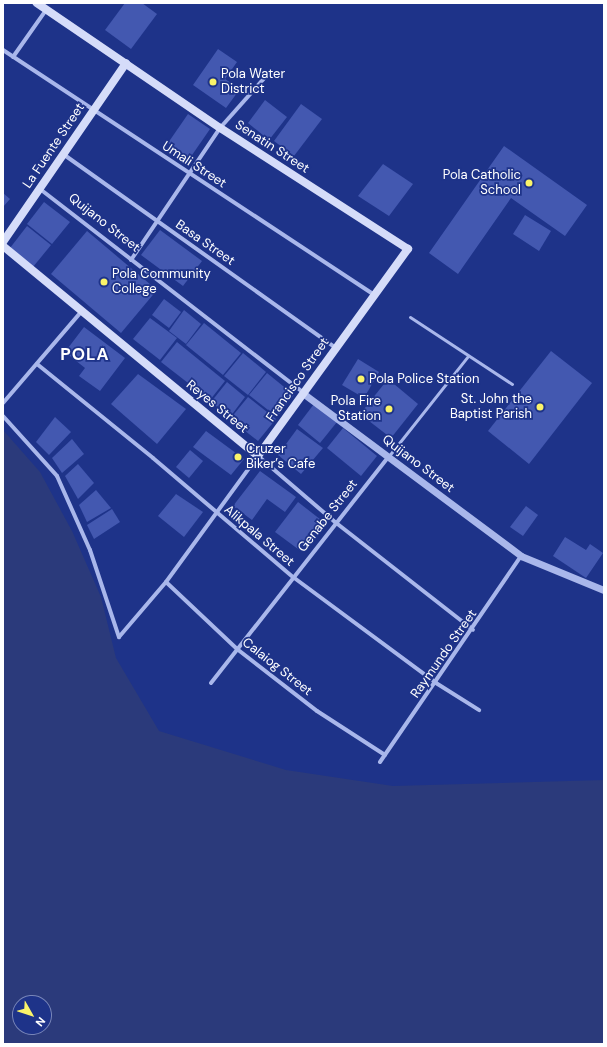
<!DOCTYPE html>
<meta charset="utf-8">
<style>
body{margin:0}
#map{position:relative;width:607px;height:1047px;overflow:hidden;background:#1e3389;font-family:"DM Sans",sans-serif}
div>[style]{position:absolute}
.water>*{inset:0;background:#2b3a7b}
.building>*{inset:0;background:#4358b0}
.service>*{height:3px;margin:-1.5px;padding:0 1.5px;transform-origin:1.5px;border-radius:1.5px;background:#a9b7eb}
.minor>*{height:4px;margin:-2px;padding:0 2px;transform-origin:2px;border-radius:2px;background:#a9b7eb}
.tertiary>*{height:7px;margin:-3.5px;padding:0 3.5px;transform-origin:3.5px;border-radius:3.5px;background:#a9b7eb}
.secondary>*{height:8px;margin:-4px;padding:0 4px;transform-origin:4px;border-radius:4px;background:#d5dcf9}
.dots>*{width:11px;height:11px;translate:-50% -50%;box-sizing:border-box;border:2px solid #1e3389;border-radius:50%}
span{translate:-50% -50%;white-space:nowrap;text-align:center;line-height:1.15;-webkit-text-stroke:3.5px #1e3389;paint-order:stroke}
.poi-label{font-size:13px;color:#fff}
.left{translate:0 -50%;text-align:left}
.right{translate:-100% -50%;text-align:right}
.street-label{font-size:13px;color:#fff}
.district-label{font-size:17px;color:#fff;font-weight:700;letter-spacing:1px}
.frame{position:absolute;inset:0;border:4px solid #fff;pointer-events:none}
.north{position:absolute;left:12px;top:995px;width:40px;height:40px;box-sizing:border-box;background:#1e3389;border:1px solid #7885b8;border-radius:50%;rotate:129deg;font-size:11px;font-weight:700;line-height:16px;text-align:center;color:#fff}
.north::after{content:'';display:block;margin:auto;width:14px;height:18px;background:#faf369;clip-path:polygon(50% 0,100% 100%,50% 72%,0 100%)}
</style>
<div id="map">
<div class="water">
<div style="clip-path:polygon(evenodd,3px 430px,40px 472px,72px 531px,101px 597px,116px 658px,159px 731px,286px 770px,393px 786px,604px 780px,604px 1044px,3px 1044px,3px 430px,20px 1003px,44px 1003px,44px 1027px,20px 1027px,20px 1003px)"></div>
</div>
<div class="building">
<div style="clip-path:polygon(125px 3px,142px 3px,157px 14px,131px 49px,105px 30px)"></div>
<div style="clip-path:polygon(218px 49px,237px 62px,225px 79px,240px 89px,226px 108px,193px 85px)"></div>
<div style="clip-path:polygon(265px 100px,287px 117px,269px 140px,248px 123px)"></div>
<div style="clip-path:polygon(301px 104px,322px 119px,294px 156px,274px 141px)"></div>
<div style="clip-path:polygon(188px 114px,210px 129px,190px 158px,168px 143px)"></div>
<div style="clip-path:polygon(504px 146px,587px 205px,565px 236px,511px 198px,458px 274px,429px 253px)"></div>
<div style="clip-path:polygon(383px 164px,413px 184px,389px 216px,358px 196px)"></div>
<div style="clip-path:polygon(3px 193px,10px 199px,3px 207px)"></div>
<div style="clip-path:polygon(44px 202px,70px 222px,52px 244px,27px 224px)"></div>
<div style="clip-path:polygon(525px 215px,551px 231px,539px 251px,513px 234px)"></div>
<div style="clip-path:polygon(27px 226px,51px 245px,33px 267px,10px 248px)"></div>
<div style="clip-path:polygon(160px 230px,202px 261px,183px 286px,141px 255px)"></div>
<div style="clip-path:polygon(87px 231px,157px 290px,121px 333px,51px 274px)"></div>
<div style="clip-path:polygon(164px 299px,181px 312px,169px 328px,152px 315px)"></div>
<div style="clip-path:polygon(184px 310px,201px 324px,186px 344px,169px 331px)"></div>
<div style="clip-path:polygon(150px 318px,177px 338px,160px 360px,133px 339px)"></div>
<div style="clip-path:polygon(204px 323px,241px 353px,223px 375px,186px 345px)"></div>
<div style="clip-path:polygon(84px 327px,125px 358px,100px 391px,79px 376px,85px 368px,65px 352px)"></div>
<div style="clip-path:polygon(177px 342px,225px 381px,210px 400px,161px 362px)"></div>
<div style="clip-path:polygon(551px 351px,592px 383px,529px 464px,488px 431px)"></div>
<div style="clip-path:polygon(243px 353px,266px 372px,248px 395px,224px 376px)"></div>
<div style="clip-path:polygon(358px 359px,379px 372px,364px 398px,342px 385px)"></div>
<div style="clip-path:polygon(267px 373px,294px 395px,277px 417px,249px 395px)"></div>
<div style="clip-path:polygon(138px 374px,186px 409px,157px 444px,111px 404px)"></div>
<div style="clip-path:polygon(388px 379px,418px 404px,391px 438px,360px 414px)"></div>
<div style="clip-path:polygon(227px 382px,245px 397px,230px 417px,211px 402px)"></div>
<div style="clip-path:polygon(248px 397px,276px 419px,258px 441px,230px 419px)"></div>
<div style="clip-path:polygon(314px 404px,337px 422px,320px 443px,298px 425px)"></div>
<div style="clip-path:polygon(55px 417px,71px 432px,49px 455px,36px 442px)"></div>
<div style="clip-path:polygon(343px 428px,377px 456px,361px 476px,327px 448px)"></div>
<div style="clip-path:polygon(297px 429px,323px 448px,301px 474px,278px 455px)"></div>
<div style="clip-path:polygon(206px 431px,244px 459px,231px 475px,193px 447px)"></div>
<div style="clip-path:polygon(72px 439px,84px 454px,62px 473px,52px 458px)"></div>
<div style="clip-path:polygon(190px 450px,203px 461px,189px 478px,176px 467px)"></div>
<div style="clip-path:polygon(78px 464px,94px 483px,78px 499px,65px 476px)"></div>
<div style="clip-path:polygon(260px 471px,296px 497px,285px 512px,267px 499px,252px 520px,233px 506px)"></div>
<div style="clip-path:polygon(96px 490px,111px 508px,87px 522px,79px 505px)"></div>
<div style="clip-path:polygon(176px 494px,203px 512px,184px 537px,158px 516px)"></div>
<div style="clip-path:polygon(298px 502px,325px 523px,302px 552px,275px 532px)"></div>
<div style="clip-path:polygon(526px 506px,538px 515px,523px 536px,510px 527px)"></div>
<div style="clip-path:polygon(112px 509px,120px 522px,94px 539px,87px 525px)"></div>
<div style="clip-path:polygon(565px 537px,586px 550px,590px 544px,603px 553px,586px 578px,553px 556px)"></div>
</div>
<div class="service">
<div style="left:410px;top:317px;width:122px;rotate:33.3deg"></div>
<div style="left:388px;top:457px;width:129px;rotate:-51.6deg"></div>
</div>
<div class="minor">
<div style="left:3px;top:50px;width:445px;rotate:33.4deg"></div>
<div style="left:13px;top:57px;width:57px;rotate:-54.9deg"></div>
<div style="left:63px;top:154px;width:335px;rotate:35.4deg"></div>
<div style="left:40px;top:189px;width:334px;rotate:37.7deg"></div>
<div style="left:131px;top:260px;width:159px;rotate:-56deg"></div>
<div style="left:220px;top:128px;width:71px;rotate:-48.4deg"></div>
<div style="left:37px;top:364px;width:149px;rotate:39deg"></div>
<div style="left:153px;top:458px;width:184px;rotate:40.4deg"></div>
<div style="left:293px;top:577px;width:178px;rotate:36.5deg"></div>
<div style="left:436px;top:683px;width:51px;rotate:32.1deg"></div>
<div style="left:3px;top:403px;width:120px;rotate:-49.4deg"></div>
<div style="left:3px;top:416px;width:81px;rotate:48deg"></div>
<div style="left:57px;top:476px;width:81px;rotate:66deg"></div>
<div style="left:90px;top:550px;width:92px;rotate:71.6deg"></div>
<div style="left:166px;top:582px;width:98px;rotate:43.3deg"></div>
<div style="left:237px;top:649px;width:101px;rotate:37.8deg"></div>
<div style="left:317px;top:711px;width:81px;rotate:32.9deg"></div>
<div style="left:119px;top:637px;width:72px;rotate:-49.5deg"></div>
<div style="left:166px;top:582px;width:156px;rotate:-53.9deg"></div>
<div style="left:258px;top:456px;width:101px;rotate:40.6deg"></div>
<div style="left:335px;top:522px;width:175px;rotate:38deg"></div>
<div style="left:211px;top:683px;width:287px;rotate:-51.9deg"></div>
<div style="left:380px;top:762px;width:250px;rotate:-55.6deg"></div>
</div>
<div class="tertiary">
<div style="left:304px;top:394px;width:271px;rotate:36.7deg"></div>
<div style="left:521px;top:556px;width:90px;rotate:22.3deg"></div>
</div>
<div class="secondary">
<div style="left:3px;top:242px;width:217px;rotate:-55.5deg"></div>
<div style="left:3px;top:246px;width:330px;rotate:39.5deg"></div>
<div style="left:258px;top:456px;width:256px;rotate:-54.1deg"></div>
<div style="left:408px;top:249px;width:224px;rotate:-147.2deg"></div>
<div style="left:220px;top:128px;width:222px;rotate:-145.7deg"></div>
</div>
<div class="dots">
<div style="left:213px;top:82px;background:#faf369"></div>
<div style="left:529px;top:183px;background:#faf369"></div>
<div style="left:104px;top:282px;background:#faf369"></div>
<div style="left:361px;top:379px;background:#faf369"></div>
<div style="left:540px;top:407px;background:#faf369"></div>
<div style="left:389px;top:409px;background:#faf369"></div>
<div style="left:238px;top:457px;background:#faf369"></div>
</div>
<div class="poi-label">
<span class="left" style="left:221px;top:82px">Pola Water<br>District</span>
<span class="right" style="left:521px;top:183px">Pola Catholic<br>School</span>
<span class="left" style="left:112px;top:282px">Pola Community<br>College</span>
<span class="left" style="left:369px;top:379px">Pola Police Station</span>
<span class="right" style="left:532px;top:407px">St. John the<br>Baptist Parish</span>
<span class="right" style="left:381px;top:409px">Pola Fire<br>Station</span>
<span class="left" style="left:246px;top:457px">Cruzer<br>Biker’s Cafe</span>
</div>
<div class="street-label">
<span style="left:54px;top:146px;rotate:-56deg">La Fuente Street</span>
<span style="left:272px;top:147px;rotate:33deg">Senatin Street</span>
<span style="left:194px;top:165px;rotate:33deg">Umali Street</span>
<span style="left:104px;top:223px;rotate:38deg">Quijano Street</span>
<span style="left:205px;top:243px;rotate:35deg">Basa Street</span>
<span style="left:298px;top:380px;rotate:-55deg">Francisco Street</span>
<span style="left:217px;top:407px;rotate:39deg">Reyes Street</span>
<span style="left:418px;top:464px;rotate:37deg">Quijano Street</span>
<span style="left:328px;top:516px;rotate:-52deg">Genabe Street</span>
<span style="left:259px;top:536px;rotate:40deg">Alikpala Street</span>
<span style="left:444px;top:654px;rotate:-55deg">Raymundo Street</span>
<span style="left:277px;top:667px;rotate:38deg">Calaiog Street</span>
</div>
<div class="district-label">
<span style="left:85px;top:355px">POLA</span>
</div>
<div class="frame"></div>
<div class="north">N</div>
</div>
